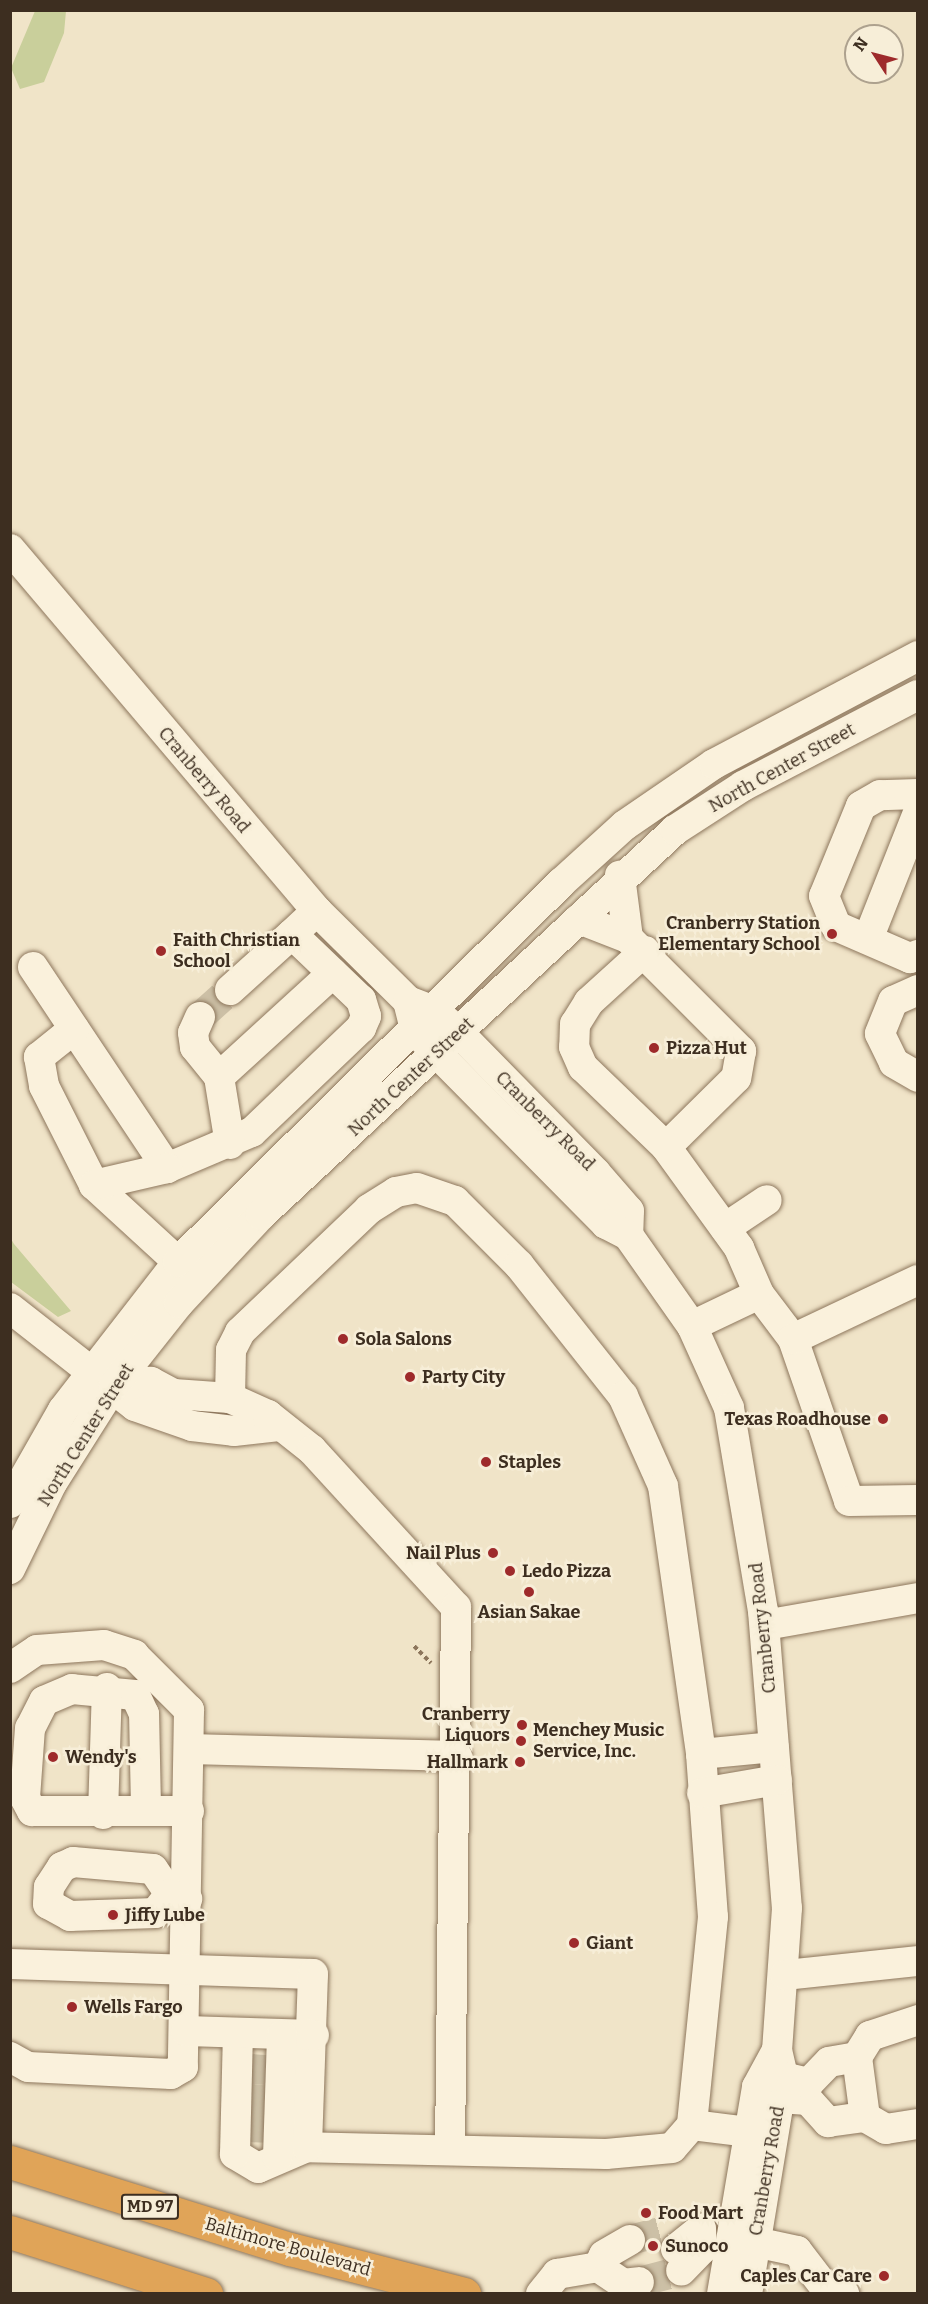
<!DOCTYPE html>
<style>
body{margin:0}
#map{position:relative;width:928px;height:2304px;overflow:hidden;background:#f0e4c8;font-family:Bitter,serif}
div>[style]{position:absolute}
.green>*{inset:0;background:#c9cf9b}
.minor-tunnel>*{height:30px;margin-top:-15px;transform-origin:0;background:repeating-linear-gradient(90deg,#ccc0a6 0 30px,transparent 0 45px)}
.path>*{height:4px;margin-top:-2px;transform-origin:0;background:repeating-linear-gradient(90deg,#8d765c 0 4.5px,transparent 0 7.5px)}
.roads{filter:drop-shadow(0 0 2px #8d765c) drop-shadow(0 0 2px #8d765c)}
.minor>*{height:30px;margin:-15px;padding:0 15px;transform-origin:15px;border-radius:15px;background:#faf1dc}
.highway>*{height:33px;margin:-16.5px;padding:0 16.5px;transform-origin:16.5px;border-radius:16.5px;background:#e0a458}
.dots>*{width:16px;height:16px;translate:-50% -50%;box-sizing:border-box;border:3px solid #f7eed8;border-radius:50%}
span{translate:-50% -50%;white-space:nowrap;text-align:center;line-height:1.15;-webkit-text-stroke:5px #f7eed8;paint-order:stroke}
.shield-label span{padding:2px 4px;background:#f7eed8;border:2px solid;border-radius:4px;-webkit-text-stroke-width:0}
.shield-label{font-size:16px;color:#3d2e20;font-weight:700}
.street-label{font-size:18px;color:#3d2e20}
.poi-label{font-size:18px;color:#3d2e20;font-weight:700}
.right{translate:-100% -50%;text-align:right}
.left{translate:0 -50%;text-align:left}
.frame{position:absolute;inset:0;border:12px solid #3d2e20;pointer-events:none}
.north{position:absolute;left:844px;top:24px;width:60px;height:60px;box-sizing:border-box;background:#f7eed8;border:2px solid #ada18e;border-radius:50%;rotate:306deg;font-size:16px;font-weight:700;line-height:24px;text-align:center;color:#3d2e20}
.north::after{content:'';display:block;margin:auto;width:21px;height:27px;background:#9e2a2b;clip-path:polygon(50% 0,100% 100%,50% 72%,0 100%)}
</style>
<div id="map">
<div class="green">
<div style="clip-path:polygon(35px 11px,66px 11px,64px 33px,44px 82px,20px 89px,11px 68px)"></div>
<div style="clip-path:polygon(11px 1239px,14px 1244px,71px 1311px,58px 1317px,11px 1282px)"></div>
</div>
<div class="minor-tunnel">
<div style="left:200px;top:1017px;width:40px;rotate:-42deg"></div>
<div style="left:251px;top:2069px;width:16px;rotate:4deg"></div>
<div style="left:250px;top:2099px;width:17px;rotate:3deg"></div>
<div style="left:249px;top:2127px;width:17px;rotate:3deg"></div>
<div style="left:630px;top:2240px;width:43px;rotate:-14.7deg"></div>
<div style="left:639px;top:2282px;width:43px;rotate:-14.7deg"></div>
</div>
<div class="path">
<div style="left:414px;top:1646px;width:24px;rotate:45deg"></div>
</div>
<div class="roads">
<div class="minor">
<div style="left:10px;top:549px;width:475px;rotate:49.7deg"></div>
<div style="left:317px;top:911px;width:128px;rotate:44.7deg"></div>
<div style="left:408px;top:1001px;width:30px;rotate:21deg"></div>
<div style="left:436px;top:1012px;width:31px;rotate:42deg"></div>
<div style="left:459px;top:1033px;width:196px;rotate:45.6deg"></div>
<div style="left:596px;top:1173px;width:50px;rotate:49deg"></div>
<div style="left:629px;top:1211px;width:24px;rotate:92deg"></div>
<div style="left:918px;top:794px;width:38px;rotate:178deg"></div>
<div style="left:880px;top:795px;width:22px;rotate:150deg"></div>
<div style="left:861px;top:806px;width:97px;rotate:112.3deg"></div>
<div style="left:824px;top:896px;width:32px;rotate:68deg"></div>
<div style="left:836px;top:926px;width:81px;rotate:23.4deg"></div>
<div style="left:910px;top:958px;width:9px;rotate:-21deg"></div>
<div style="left:579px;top:919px;width:53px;rotate:21.2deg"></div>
<div style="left:628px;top:938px;width:63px;rotate:-97.4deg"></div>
<div style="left:628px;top:938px;width:160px;rotate:45deg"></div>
<div style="left:741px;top:1051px;width:27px;rotate:100deg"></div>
<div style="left:736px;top:1078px;width:98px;rotate:135.4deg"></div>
<div style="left:666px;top:1147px;width:125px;rotate:54.1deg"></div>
<div style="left:739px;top:1248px;width:50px;rotate:66.5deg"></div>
<div style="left:759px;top:1294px;width:56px;rotate:52.9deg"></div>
<div style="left:793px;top:1339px;width:171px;rotate:70.9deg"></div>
<div style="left:849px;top:1501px;width:69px;rotate:-0.8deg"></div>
<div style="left:868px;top:939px;width:136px;rotate:-68.4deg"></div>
<div style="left:645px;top:951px;width:76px;rotate:137.7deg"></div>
<div style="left:589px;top:1002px;width:26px;rotate:122deg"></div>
<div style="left:575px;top:1024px;width:23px;rotate:92deg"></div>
<div style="left:574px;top:1047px;width:22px;rotate:66deg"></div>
<div style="left:583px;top:1067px;width:115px;rotate:43.9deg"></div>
<div style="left:33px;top:967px;width:242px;rotate:56.3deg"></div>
<div style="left:167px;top:1168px;width:92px;rotate:-23deg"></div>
<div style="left:252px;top:1132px;width:151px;rotate:-43.7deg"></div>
<div style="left:361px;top:1028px;width:13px;rotate:-67deg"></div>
<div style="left:366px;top:1016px;width:17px;rotate:-107deg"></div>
<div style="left:361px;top:1000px;width:95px;rotate:-136.3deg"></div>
<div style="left:292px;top:934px;width:34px;rotate:-43deg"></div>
<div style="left:230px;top:990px;width:84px;rotate:-42.1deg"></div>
<div style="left:918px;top:990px;width:27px;rotate:156deg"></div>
<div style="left:893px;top:1001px;width:35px;rotate:112deg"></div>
<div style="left:880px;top:1034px;width:32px;rotate:64deg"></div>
<div style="left:894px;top:1063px;width:28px;rotate:30deg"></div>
<div style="left:408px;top:1001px;width:32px;rotate:76deg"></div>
<div style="left:416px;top:1032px;width:270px;rotate:45.3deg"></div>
<div style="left:606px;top:1224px;width:25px;rotate:27deg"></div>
<div style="left:628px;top:1235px;width:111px;rotate:54.9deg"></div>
<div style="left:692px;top:1326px;width:90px;rotate:65.7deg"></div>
<div style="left:729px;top:1408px;width:206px;rotate:80.5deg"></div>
<div style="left:763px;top:1611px;width:298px;rotate:85.4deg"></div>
<div style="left:787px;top:1908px;width:142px;rotate:94deg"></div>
<div style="left:777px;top:2050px;width:28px;rotate:77deg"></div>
<div style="left:783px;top:2077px;width:220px;rotate:99.4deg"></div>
<div style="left:200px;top:1017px;width:17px;rotate:114deg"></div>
<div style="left:193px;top:1033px;width:14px;rotate:82deg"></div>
<div style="left:195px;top:1047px;width:38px;rotate:51deg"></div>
<div style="left:74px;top:1029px;width:45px;rotate:141.3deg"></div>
<div style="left:39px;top:1057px;width:29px;rotate:80deg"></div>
<div style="left:44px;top:1086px;width:111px;rotate:63.2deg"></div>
<div style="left:94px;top:1185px;width:114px;rotate:42.5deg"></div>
<div style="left:230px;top:1144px;width:68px;rotate:-99.3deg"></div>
<div style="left:219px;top:1077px;width:154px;rotate:-42.4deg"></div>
<div style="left:94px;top:1185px;width:75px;rotate:-13.1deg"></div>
<div style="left:725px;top:1228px;width:50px;rotate:-33.7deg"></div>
<div style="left:10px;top:1308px;width:159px;rotate:38.1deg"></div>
<div style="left:135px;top:1406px;width:60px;rotate:19.3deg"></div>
<div style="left:192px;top:1426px;width:42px;rotate:6.8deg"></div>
<div style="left:234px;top:1431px;width:45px;rotate:-6.3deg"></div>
<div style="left:692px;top:1326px;width:74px;rotate:-25.5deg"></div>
<div style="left:793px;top:1339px;width:138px;rotate:-25.3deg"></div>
<div style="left:114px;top:1385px;width:37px;rotate:-5deg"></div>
<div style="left:151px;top:1382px;width:26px;rotate:28deg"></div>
<div style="left:174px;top:1394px;width:56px;rotate:4.1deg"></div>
<div style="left:230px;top:1398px;width:42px;rotate:24.1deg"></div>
<div style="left:268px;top:1415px;width:56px;rotate:38.5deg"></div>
<div style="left:312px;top:1450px;width:213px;rotate:47.5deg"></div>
<div style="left:456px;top:1607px;width:543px;rotate:90.63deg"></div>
<div style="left:230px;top:1398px;width:48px;rotate:-88.8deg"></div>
<div style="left:231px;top:1350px;width:20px;rotate:-63deg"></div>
<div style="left:240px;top:1332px;width:178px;rotate:-43.6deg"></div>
<div style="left:369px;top:1209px;width:32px;rotate:-32deg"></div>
<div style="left:396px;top:1192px;width:21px;rotate:-11deg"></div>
<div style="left:417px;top:1188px;width:40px;rotate:18.9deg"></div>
<div style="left:455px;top:1201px;width:91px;rotate:45deg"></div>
<div style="left:519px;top:1265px;width:167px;rotate:51.6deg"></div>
<div style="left:623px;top:1396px;width:98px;rotate:66deg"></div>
<div style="left:663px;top:1486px;width:271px;rotate:81.9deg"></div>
<div style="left:701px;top:1754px;width:163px;rotate:85.8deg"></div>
<div style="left:713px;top:1917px;width:209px;rotate:95.8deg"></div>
<div style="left:692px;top:2125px;width:30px;rotate:131deg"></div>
<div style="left:672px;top:2148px;width:66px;rotate:174.8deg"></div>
<div style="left:606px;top:2154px;width:299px;rotate:-178.7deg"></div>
<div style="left:307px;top:2147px;width:53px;rotate:156.8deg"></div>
<div style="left:258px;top:2168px;width:27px;rotate:-149deg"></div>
<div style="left:235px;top:2154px;width:120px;rotate:-88.6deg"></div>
<div style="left:10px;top:1503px;width:107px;rotate:-60.3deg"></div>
<div style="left:63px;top:1410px;width:187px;rotate:-52.2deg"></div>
<div style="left:178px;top:1262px;width:539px;rotate:-44.7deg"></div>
<div style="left:561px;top:883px;width:86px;rotate:-42.2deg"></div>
<div style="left:625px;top:825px;width:108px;rotate:-34.4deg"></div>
<div style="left:714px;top:764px;width:231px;rotate:-27.9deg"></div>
<div style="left:10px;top:1569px;width:96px;rotate:-64deg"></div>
<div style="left:52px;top:1483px;width:116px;rotate:-57.7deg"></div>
<div style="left:114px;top:1385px;width:105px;rotate:-51.6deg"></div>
<div style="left:179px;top:1303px;width:120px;rotate:-47deg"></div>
<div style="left:261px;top:1215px;width:565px;rotate:-42.92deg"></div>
<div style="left:675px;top:830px;width:81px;rotate:-32.9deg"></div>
<div style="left:743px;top:786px;width:197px;rotate:-27.5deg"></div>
<div style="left:765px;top:1625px;width:155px;rotate:-10deg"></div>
<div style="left:10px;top:1668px;width:32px;rotate:-34deg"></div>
<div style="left:37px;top:1650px;width:67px;rotate:-4.3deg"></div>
<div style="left:104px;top:1645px;width:32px;rotate:18deg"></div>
<div style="left:134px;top:1655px;width:78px;rotate:45deg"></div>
<div style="left:189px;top:1710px;width:357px;rotate:91deg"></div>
<div style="left:183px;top:2067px;width:14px;rotate:150deg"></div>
<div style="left:171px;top:2074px;width:143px;rotate:-177.2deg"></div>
<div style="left:28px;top:2067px;width:21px;rotate:-151deg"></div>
<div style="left:189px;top:1749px;width:268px;rotate:1.5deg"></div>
<div style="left:701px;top:1754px;width:73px;rotate:-5.5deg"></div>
<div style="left:702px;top:1793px;width:76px;rotate:-9.8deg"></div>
<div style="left:146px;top:1807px;width:93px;rotate:-91.2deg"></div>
<div style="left:144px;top:1714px;width:21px;rotate:-115deg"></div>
<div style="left:135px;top:1695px;width:63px;rotate:-174.6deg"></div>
<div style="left:72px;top:1689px;width:30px;rotate:157deg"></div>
<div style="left:44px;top:1701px;width:30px;rotate:117deg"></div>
<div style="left:30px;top:1728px;width:70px;rotate:94.1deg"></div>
<div style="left:25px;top:1798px;width:15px;rotate:62deg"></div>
<div style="left:32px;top:1811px;width:157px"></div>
<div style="left:103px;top:1814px;width:126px;rotate:-88.2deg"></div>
<div style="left:170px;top:1894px;width:24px;rotate:128deg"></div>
<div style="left:155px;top:1913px;width:85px;rotate:178deg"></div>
<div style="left:70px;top:1916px;width:25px;rotate:-151deg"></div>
<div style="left:48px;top:1904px;width:17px;rotate:-87deg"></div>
<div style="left:49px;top:1887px;width:24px;rotate:-57deg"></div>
<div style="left:62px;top:1867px;width:12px;rotate:-24deg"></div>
<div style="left:73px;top:1862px;width:80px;rotate:5deg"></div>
<div style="left:153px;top:1869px;width:30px;rotate:56deg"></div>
<div style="left:170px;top:1894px;width:18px;rotate:16deg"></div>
<div style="left:10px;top:1964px;width:303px;rotate:1.9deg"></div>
<div style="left:313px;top:1974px;width:173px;rotate:92deg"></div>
<div style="left:785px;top:1975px;width:134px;rotate:-6deg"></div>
<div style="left:186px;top:2031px;width:128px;rotate:1.8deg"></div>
<div style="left:857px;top:2057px;width:25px;rotate:-58deg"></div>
<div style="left:870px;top:2036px;width:51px;rotate:-18.4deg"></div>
<div style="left:779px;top:2098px;width:29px;rotate:4deg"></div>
<div style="left:808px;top:2100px;width:30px;rotate:48deg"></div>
<div style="left:828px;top:2122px;width:37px;rotate:-8deg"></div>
<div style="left:865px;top:2117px;width:61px;rotate:-97.6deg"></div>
<div style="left:857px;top:2057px;width:28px;rotate:170deg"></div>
<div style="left:829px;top:2062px;width:29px;rotate:134deg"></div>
<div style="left:809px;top:2083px;width:27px;rotate:-167deg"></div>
<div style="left:865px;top:2117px;width:24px;rotate:30deg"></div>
<div style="left:886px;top:2129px;width:32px;rotate:-9deg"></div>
<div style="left:692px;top:2125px;width:56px;rotate:7.1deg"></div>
<div style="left:278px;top:2157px;width:122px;rotate:-88.1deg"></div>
<div style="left:755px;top:2242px;width:43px;rotate:12.1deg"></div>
<div style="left:797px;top:2251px;width:44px;rotate:52.4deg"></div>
<div style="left:824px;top:2286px;width:22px;rotate:22deg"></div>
<div style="left:676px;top:2249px;width:32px;rotate:-39deg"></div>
<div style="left:701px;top:2229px;width:20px;rotate:87deg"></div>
<div style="left:702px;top:2249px;width:30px;rotate:134deg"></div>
<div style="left:598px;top:2267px;width:30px;rotate:34deg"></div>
<div style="left:623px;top:2284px;width:16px;rotate:-7deg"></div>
<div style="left:541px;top:2294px;width:26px;rotate:-51deg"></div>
<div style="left:557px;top:2274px;width:42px;rotate:-9.7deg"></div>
<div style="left:598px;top:2267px;width:13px;rotate:-63deg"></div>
<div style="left:604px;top:2255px;width:30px;rotate:-30deg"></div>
<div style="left:722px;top:2294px;width:210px;rotate:-80.4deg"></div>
<div style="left:757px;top:2087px;width:42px;rotate:-61.6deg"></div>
</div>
<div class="highway">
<div style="left:10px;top:2162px;width:293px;rotate:17.3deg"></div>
<div style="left:290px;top:2249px;width:180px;rotate:14.5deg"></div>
<div style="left:10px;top:2232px;width:206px;rotate:17.6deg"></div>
</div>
</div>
<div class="dots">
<div style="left:832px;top:934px;background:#9e2a2b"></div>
<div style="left:161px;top:951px;background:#9e2a2b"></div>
<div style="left:654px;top:1048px;background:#9e2a2b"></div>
<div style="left:343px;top:1339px;background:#9e2a2b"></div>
<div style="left:410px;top:1377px;background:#9e2a2b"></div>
<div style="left:883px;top:1419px;background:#9e2a2b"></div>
<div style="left:486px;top:1462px;background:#9e2a2b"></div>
<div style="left:493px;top:1553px;background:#9e2a2b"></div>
<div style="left:510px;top:1571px;background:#9e2a2b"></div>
<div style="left:529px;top:1592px;background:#9e2a2b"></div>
<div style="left:522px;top:1725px;background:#9e2a2b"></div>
<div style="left:521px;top:1741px;background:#9e2a2b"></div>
<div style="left:53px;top:1757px;background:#9e2a2b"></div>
<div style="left:520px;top:1762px;background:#9e2a2b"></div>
<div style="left:113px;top:1915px;background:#9e2a2b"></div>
<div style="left:574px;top:1943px;background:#9e2a2b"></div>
<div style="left:72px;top:2007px;background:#9e2a2b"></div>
<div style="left:646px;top:2213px;background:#9e2a2b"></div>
<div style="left:653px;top:2246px;background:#9e2a2b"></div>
<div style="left:884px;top:2276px;background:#9e2a2b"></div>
</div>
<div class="shield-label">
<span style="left:150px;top:2207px">MD 97</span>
</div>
<div class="street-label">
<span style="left:782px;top:768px;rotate:-29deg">North Center Street</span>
<span style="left:204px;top:780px;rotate:50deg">Cranberry Road</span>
<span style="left:411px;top:1077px;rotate:-43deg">North Center Street</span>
<span style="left:545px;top:1121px;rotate:45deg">Cranberry Road</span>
<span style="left:86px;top:1435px;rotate:-58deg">North Center Street</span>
<span style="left:763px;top:1628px;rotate:-96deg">Cranberry Road</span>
<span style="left:767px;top:2171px;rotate:-80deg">Cranberry Road</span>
<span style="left:288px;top:2247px;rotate:16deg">Baltimore Boulevard</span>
</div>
<div class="poi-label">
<span class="right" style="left:820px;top:934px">Cranberry Station<br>Elementary School</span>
<span class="left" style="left:173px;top:951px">Faith Christian<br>School</span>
<span class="left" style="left:666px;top:1048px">Pizza Hut</span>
<span class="left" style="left:355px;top:1339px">Sola Salons</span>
<span class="left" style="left:422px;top:1377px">Party City</span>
<span class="right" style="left:871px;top:1419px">Texas Roadhouse</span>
<span class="left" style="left:498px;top:1462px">Staples</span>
<span class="right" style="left:481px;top:1553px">Nail Plus</span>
<span class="left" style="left:522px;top:1571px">Ledo Pizza</span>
<span style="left:529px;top:1612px">Asian Sakae</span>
<span class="right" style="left:510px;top:1725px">Cranberry<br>Liquors</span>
<span class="left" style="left:533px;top:1741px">Menchey Music<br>Service, Inc.</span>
<span class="left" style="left:65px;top:1757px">Wendy's</span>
<span class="right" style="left:508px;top:1762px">Hallmark</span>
<span class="left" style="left:125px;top:1915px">Jiffy Lube</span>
<span class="left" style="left:586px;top:1943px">Giant</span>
<span class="left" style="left:84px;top:2007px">Wells Fargo</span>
<span class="left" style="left:658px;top:2213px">Food Mart</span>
<span class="left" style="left:665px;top:2246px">Sunoco</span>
<span class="right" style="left:872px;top:2276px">Caples Car Care</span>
</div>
<div class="frame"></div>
<div class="north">N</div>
</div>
